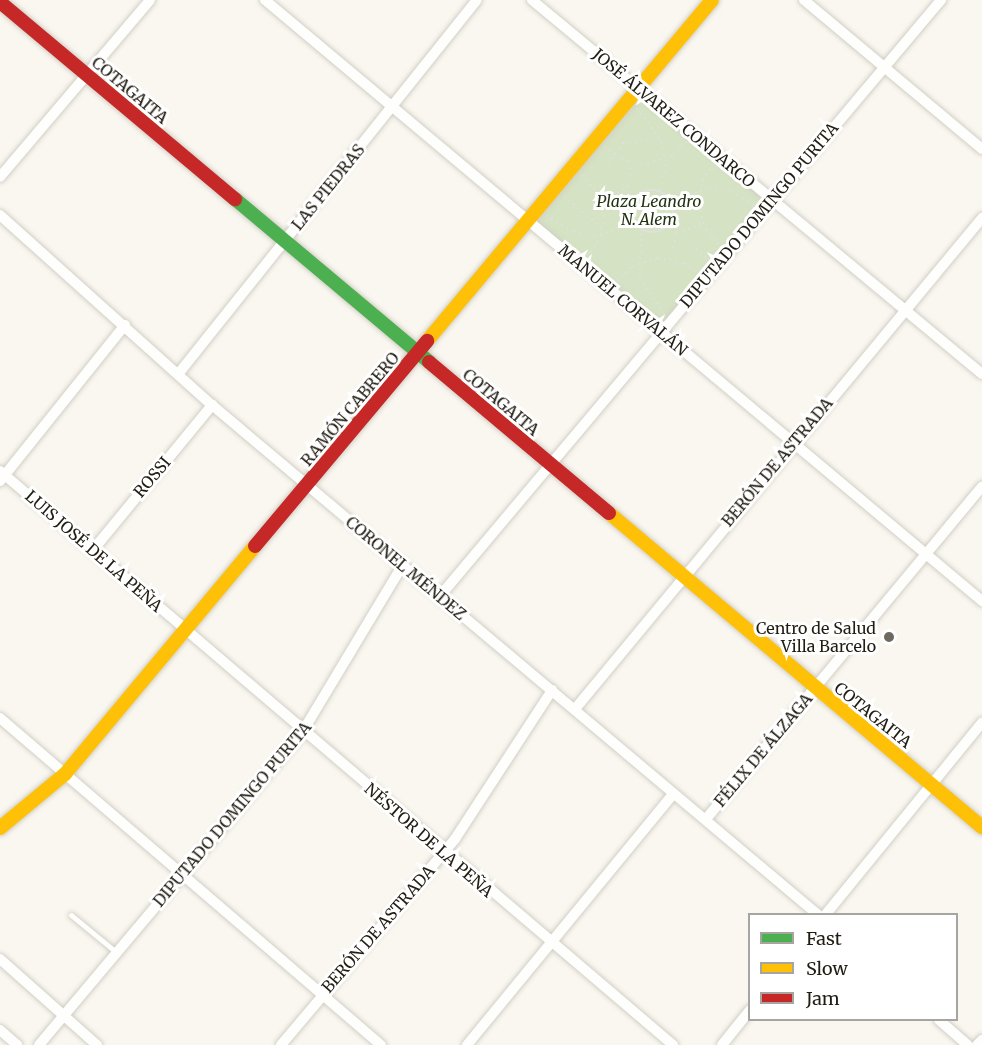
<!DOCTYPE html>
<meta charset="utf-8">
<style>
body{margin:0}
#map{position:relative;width:982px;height:1045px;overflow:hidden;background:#faf7f0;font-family:Merriweather,serif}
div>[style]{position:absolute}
.green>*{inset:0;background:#d5e2c3}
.path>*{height:2px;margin-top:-1px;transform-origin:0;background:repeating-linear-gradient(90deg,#e1e0de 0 1.5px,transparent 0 6px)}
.path>.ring{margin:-1px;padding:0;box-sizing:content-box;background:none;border:2px solid #e1e0de;border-radius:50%}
.roads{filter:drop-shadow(0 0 2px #d2cfc6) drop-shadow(0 0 2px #d2cfc6)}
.lane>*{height:5px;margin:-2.5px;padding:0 2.5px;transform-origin:2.5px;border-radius:2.5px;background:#fefefd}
.street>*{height:10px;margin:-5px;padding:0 5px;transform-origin:5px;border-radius:5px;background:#fefefd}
.fast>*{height:14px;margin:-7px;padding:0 7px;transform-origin:7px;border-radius:7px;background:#4caf50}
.slow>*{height:14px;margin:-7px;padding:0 7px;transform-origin:7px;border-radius:7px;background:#ffc107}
.jam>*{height:14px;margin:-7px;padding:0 7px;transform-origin:7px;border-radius:7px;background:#c62828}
.dots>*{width:16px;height:16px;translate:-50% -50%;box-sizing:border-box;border:3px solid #fff;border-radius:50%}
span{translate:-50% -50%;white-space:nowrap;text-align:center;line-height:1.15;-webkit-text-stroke:6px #fff;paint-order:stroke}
.street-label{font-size:16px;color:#211d13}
.park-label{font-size:16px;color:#233311;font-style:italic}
.poi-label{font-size:16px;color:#211d13}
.right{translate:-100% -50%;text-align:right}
.legend{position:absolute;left:748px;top:913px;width:210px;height:108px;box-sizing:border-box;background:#fff;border:2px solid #a6a5a1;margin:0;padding:8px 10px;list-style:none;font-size:18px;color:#211d13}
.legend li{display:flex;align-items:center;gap:12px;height:30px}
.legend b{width:30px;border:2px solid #a6a5a1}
</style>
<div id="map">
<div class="green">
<div style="clip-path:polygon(639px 88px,771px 200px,661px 332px,527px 221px)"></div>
</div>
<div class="path">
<div style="left:637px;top:108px;width:42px;rotate:53.7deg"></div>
<div style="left:662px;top:142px;width:23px;rotate:80deg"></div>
<div style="left:666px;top:165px;width:25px;rotate:102deg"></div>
<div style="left:604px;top:147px;width:22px;rotate:36deg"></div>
<div style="left:622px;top:160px;width:26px;rotate:9deg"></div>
<div style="left:648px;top:164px;width:27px;rotate:-20deg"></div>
<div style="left:673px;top:155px;width:20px;rotate:-45deg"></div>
<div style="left:714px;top:164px;width:19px;rotate:126deg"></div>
<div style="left:703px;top:179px;width:26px;rotate:101deg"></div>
<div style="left:698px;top:205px;width:25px;rotate:72deg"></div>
<div style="left:706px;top:229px;width:23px;rotate:49deg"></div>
<div style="left:606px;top:169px;width:31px;rotate:-57deg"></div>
<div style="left:623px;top:143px;width:37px;rotate:-6deg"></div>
<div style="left:582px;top:175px;width:23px;rotate:49deg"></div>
<div style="left:597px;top:192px;width:26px;rotate:74deg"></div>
<div style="left:604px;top:217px;width:19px;rotate:99deg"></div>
<div style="left:601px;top:236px;width:24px;rotate:123deg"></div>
<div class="ring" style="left:631px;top:190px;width:40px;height:40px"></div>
<div style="left:625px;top:191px;width:14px;rotate:39deg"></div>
<div style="left:564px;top:196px;width:51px;rotate:40.2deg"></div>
<div style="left:672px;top:199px;width:40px;rotate:-16deg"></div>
<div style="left:710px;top:188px;width:22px;rotate:10deg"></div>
<div style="left:732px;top:192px;width:28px;rotate:30deg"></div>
<div style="left:602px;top:202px;width:30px;rotate:-30deg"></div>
<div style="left:628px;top:187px;width:24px;rotate:-83deg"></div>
<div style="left:546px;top:216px;width:32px;rotate:30deg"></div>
<div style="left:574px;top:232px;width:21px;rotate:11deg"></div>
<div style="left:595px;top:236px;width:39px;rotate:-17deg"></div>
<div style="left:666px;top:224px;width:14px;rotate:39deg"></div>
<div style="left:641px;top:233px;width:45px;rotate:91.3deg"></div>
<div style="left:640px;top:278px;width:43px;rotate:56.3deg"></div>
<div style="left:696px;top:249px;width:17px;rotate:40deg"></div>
<div style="left:670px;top:259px;width:27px;rotate:-75deg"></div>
<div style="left:677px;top:233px;width:28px;rotate:-21deg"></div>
<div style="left:617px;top:281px;width:22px;rotate:-43deg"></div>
<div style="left:633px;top:266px;width:26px;rotate:-18deg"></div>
<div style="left:658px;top:258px;width:26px;rotate:11deg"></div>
<div style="left:684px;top:263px;width:18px;rotate:38deg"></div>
</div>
<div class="roads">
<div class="lane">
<div style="left:71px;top:915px;width:58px;rotate:39.4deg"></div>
</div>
<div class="street">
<div style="left:265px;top:0;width:936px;rotate:39.97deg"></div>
<div style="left:532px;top:0;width:585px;rotate:39.73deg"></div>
<div style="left:804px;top:0;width:232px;rotate:39.9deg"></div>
<div style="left:0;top:177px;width:232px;rotate:-49.7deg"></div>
<div style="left:0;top:215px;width:285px;rotate:41.9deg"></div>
<div style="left:212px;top:405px;width:791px;rotate:40.07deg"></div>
<div style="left:179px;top:373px;width:477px;rotate:-51.4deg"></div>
<div style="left:0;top:471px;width:885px;rotate:40.46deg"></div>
<div style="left:0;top:481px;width:200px;rotate:-51.3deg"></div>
<div style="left:93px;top:550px;width:188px;rotate:-50.6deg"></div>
<div style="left:440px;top:596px;width:779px;rotate:-49.95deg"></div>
<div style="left:575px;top:709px;width:638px;rotate:-50.34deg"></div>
<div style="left:0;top:718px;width:502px;rotate:40.64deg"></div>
<div style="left:706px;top:819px;width:432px;rotate:-50.3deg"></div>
<div style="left:826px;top:914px;width:247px;rotate:-50.8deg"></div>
<div style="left:0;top:959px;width:130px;rotate:41.6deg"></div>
<div style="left:939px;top:1020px;width:38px;rotate:41deg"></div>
<div style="left:0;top:1030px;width:23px;rotate:41deg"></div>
<div style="left:39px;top:1045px;width:410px;rotate:-49.9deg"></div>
<div style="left:303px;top:731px;width:192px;rotate:-59deg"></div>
<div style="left:281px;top:1045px;width:270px;rotate:-49.8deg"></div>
<div style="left:455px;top:839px;width:178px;rotate:-56.9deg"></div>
<div style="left:467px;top:1045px;width:325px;rotate:-50.6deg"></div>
<div style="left:722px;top:1045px;width:45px;rotate:-51.3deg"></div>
<div style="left:977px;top:1045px;width:7px;rotate:-45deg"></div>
</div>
<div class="fast">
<div style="left:235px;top:199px;width:253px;rotate:40deg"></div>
</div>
<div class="slow">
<div style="left:427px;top:341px;width:444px;rotate:-50.1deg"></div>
<div style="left:609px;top:513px;width:488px;rotate:40.1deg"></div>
<div style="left:0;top:828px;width:85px;rotate:-39.7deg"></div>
<div style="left:65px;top:774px;width:297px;rotate:-50.2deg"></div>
</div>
<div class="jam">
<div style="left:0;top:2px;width:307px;rotate:40deg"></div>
<div style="left:429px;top:362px;width:235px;rotate:40deg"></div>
<div style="left:255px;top:546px;width:268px;rotate:-50deg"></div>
</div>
</div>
<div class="dots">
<div style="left:889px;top:637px;background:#6d6960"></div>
</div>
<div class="street-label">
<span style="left:130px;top:90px;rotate:40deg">COTAGAITA</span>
<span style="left:674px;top:118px;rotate:40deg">JOSÉ ÁLVAREZ CONDARCO</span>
<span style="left:328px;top:187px;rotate:-51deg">LAS PIEDRAS</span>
<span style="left:759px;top:215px;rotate:-50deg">DIPUTADO DOMINGO PURITA</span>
<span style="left:623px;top:300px;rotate:40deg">MANUEL CORVALÁN</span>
<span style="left:501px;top:402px;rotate:40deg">COTAGAITA</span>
<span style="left:350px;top:409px;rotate:-50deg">RAMÓN CABRERO</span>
<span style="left:777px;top:462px;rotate:-50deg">BERÓN DE ASTRADA</span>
<span style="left:152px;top:477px;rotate:-50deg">ROSSI</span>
<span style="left:94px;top:551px;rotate:41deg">LUIS JOSÉ DE LA PEÑA</span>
<span style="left:406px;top:568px;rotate:40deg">CORONEL MÉNDEZ</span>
<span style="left:873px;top:715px;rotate:39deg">COTAGAITA</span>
<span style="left:763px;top:750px;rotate:-50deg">FÉLIX DE ÁLZAGA</span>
<span style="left:232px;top:814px;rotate:-50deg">DIPUTADO DOMINGO PURITA</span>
<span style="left:429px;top:840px;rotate:41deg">NÉSTOR DE LA PEÑA</span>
<span style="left:378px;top:929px;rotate:-49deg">BERÓN DE ASTRADA</span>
</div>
<div class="park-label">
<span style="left:649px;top:210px">Plaza Leandro<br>N. Alem</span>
</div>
<div class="poi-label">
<span class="right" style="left:876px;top:637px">Centro de Salud<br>Villa Barcelo</span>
</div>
<ul class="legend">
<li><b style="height:8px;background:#4caf50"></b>Fast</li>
<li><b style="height:8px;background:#ffc107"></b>Slow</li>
<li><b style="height:8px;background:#c62828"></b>Jam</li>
</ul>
</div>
